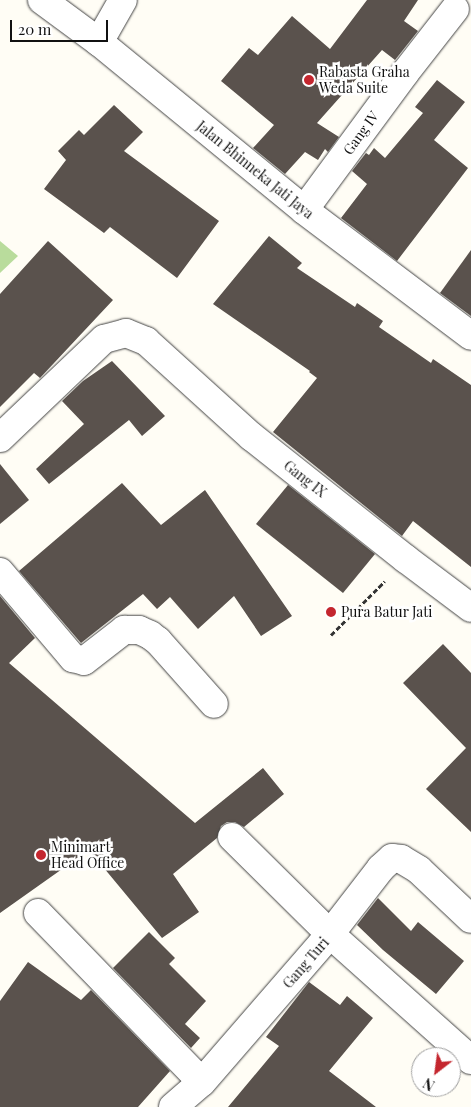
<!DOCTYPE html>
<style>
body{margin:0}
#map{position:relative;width:471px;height:1107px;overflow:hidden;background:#fffdf5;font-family:"Playfair Display",serif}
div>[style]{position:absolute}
.forest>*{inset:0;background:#b9dc9c}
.building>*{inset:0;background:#5a524d}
.path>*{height:3px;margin-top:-1.5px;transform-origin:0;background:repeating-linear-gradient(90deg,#333 0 5px,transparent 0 7.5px)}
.roads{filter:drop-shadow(0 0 1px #444) drop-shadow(0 0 1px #444)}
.minor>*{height:28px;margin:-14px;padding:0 14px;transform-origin:14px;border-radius:14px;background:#fff}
.dots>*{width:14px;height:14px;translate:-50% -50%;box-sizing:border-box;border:2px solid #fff;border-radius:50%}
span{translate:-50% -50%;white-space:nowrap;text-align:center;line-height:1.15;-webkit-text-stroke:5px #fff;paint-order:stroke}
.poi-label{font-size:14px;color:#111}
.left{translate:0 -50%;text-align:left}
.street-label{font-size:14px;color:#111}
.north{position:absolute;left:411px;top:1047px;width:50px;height:50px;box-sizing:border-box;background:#fff;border:1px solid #a0a0a0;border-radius:50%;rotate:210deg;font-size:14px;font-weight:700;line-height:20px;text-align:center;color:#111}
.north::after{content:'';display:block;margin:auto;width:18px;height:22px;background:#c4262e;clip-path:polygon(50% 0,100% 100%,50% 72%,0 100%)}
.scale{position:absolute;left:10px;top:20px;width:98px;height:22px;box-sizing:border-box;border:2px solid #111;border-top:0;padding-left:6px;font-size:15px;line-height:18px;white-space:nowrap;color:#111;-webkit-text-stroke:4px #fff;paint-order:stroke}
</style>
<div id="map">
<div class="forest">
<div style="clip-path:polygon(0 241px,18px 256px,0 273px)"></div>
</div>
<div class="building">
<div style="clip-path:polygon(367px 0,418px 0,404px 21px,418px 31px,395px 60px,382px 50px,317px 123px,339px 137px,328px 152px,325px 149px,318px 160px,305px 152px,285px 174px,253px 148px,274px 125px,221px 81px,249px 48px,258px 55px,292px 16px,330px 49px)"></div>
<div style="clip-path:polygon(437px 80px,465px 102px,434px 140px,468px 168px,397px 261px,341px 218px,367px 184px,352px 171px,366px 153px,369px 155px,374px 148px,385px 158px,423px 113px,415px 107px)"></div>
<div style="clip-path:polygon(114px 105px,143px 132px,124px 151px,219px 221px,177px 278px,110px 227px,104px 233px,44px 189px,66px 160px,58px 151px,79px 130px,84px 135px)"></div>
<div style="clip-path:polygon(269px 236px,302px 263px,297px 268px,355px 307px,357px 303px,383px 321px,379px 327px,431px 363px,433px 359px,471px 385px,471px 567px,413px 521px,402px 536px,273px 432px,317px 378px,309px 372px,310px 371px,213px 304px)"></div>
<div style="clip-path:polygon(48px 241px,113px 300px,40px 378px,34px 373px,0 407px,0 294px)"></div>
<div style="clip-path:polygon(471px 250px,471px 316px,440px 293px)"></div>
<div style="clip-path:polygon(112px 361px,165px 416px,142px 436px,129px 420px,49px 484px,36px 469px,84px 424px,62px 401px,83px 381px)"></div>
<div style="clip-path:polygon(0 464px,29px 500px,0 524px)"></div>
<div style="clip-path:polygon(122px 483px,161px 525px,205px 490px,292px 616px,261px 636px,234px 596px,198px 629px,170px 597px,157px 609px,143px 594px,81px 643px,19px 571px)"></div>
<div style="clip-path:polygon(288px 485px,375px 554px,343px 593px,256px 524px)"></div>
<div style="clip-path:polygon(0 596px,35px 638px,9px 663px,195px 823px,263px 768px,284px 794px,244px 827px,235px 822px,227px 822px,221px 826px,217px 838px,173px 874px,199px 912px,162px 938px,89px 850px,0 913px)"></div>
<div style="clip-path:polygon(443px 644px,471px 673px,471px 832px,426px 789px,466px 748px,403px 683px)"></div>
<div style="clip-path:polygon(378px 898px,411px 931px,418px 922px,464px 961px,436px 994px,383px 950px,357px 925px)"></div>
<div style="clip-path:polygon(149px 932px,175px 958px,169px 964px,206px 1001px,185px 1024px,200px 1038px,191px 1048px,113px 968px)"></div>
<div style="clip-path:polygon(28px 962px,81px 1000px,91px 990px,170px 1071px,138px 1107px,0 1107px,0 1001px)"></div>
<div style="clip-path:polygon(309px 982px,340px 1005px,347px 996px,373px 1018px,329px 1071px,376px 1107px,228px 1107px,279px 1046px,266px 1037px)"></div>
</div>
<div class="path">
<div style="left:331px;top:635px;width:76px;rotate:-45deg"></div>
</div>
<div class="roads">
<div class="minor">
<div style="left:42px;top:0;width:71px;rotate:36.4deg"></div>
<div style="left:99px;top:42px;width:265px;rotate:39.3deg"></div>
<div style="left:304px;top:210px;width:209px;rotate:37deg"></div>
<div style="left:99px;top:42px;width:48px;rotate:-60.3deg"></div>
<div style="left:304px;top:210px;width:170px;rotate:-53.6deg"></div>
<div style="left:405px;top:73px;width:81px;rotate:-52deg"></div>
<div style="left:0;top:438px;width:144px;rotate:-43.6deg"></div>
<div style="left:104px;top:339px;width:23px;rotate:-15deg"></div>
<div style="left:126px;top:333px;width:22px;rotate:22deg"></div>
<div style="left:146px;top:341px;width:143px;rotate:42.2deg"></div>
<div style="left:252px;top:437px;width:196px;rotate:38.4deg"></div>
<div style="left:406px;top:559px;width:81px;rotate:37deg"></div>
<div style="left:0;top:572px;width:113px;rotate:49.7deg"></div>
<div style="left:73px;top:658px;width:11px;rotate:15deg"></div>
<div style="left:84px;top:661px;width:51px;rotate:-37.8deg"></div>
<div style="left:124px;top:630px;width:15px"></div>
<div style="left:139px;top:630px;width:12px;rotate:24deg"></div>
<div style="left:150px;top:635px;width:10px;rotate:37deg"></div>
<div style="left:158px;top:641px;width:84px;rotate:48.4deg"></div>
<div style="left:232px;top:837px;width:138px;rotate:44.7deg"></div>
<div style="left:330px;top:934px;width:83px;rotate:-52.3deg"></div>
<div style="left:381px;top:868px;width:15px;rotate:-42deg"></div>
<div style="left:392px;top:858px;width:9px;rotate:6deg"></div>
<div style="left:401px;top:859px;width:21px;rotate:31deg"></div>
<div style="left:419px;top:870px;width:71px;rotate:43.3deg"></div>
<div style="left:38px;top:913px;width:235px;rotate:45.9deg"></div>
<div style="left:173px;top:1107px;width:38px;rotate:-41deg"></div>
<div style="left:202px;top:1082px;width:196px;rotate:-49.1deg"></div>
<div style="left:330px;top:934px;width:189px;rotate:41.8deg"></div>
</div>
</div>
<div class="dots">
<div style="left:309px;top:80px;background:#c4262e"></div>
<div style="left:331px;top:612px;background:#c4262e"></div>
<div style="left:41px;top:855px;background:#c4262e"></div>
</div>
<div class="poi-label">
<span class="left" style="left:319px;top:80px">Rabasta Graha<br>Weda Suite</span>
<span class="left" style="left:341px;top:612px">Pura Batur Jati</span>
<span class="left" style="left:51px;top:855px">Minimart<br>Head Office</span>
</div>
<div class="street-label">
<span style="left:361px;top:133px;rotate:-54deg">Gang IV</span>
<span style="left:255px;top:170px;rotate:39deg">Jalan Bhinneka Jati Jaya</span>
<span style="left:305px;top:479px;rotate:38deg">Gang IX</span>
<span style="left:306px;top:963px;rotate:-49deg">Gang Turi</span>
</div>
<div class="north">N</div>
<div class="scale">20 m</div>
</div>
